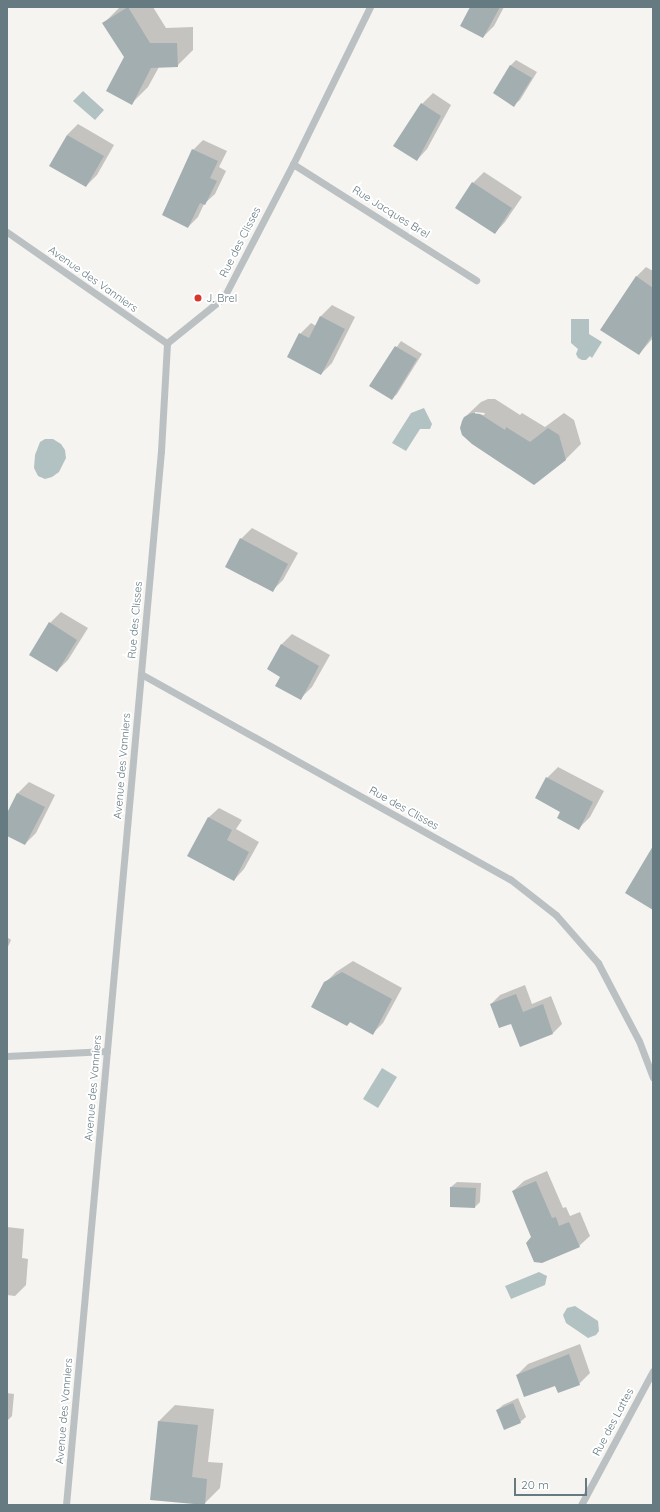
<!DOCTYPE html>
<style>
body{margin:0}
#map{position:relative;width:660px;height:1512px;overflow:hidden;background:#f5f4f1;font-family:Quicksand,sans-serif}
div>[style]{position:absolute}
.water>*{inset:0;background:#b2c2c3}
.shadow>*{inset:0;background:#0003}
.building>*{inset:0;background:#a3aeb1}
.minor>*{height:7px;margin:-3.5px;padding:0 3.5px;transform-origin:3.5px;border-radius:3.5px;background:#bbc1c3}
.dots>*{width:11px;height:11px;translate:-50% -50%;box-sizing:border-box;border:2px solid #fff;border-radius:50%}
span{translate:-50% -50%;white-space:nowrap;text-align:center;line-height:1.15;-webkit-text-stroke:4px #fff;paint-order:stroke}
.street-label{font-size:11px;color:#657a81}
.poi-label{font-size:11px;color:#657a81}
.left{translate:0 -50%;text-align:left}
.frame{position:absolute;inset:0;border:8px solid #657a81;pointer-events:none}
.scale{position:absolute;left:514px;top:1478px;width:73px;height:18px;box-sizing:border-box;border:2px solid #657a81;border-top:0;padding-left:5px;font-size:12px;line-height:14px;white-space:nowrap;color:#657a81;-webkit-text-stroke:3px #fff;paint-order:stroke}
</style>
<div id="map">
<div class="water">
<div style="clip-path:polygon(83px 91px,104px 110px,95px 120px,73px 101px)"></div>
<div style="clip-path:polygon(571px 319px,589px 319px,589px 334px,602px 342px,592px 358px,590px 356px,586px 360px,582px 360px,578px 358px,576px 354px,578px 349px,571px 343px)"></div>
<div style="clip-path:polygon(424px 408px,432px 424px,430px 429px,420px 429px,406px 451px,392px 443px,411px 413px)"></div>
<div style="clip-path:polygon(45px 439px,53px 439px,61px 444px,65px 450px,66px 458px,59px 472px,52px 477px,45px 479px,38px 476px,34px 468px,35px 455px,40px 442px)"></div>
<div style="clip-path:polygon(382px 1068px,397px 1077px,378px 1108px,363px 1099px)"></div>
<div style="clip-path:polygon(539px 1272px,547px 1276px,545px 1285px,511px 1299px,505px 1286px)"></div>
<div style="clip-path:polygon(575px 1306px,598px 1321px,599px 1331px,596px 1335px,588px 1338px,566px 1323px,563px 1315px,567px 1308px)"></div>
</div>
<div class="shadow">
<div style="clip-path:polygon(120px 7px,153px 7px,166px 28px,193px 27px,193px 50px,177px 66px,159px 67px,148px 87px,132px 103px,125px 57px,104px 23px)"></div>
<div style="clip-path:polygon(471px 7px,504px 7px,494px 26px,483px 37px)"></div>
<div style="clip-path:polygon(516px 60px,537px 72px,520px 100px,514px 105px,494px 93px,511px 65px)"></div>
<div style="clip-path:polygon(433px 93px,451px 105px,427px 149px,417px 160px,395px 146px,422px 104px)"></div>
<div style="clip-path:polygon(78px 124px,114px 145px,97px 175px,86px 186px,67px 135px)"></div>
<div style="clip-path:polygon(203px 140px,227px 151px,219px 167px,226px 171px,215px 194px,204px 204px,198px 217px,188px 227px,193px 150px)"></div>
<div style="clip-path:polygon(484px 172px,522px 197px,505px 222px,495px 233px,456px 208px,473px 183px)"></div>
<div style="clip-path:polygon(646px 267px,653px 271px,653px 338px,639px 354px,636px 277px)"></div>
<div style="clip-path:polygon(332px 305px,355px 317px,332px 363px,321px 374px,300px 334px,311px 323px,316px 326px,321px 316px)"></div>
<div style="clip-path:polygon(401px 341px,422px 354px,397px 394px,392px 399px,370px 385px)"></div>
<div style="clip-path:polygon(evenodd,488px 399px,495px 399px,520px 415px,522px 413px,545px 427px,564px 413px,574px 420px,581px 444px,565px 460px,465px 417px,481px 402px,488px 399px,475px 412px,485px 413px,484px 415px,475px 414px,475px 412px)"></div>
<div style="clip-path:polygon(252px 528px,298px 553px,283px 580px,272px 591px,241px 539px)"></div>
<div style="clip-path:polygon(61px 612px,88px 628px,68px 660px,57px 671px,30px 655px,50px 623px)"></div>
<div style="clip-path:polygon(292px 634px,330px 655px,312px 687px,301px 698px,282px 676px,281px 645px)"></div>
<div style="clip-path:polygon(558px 767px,604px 791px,590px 817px,579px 828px,562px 811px,536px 798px,547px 778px)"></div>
<div style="clip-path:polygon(29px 782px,55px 795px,36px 833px,25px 844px,7px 835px,7px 815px,18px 793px)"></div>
<div style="clip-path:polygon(219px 808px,242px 820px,236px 829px,259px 842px,244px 869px,234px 880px,208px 818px)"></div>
<div style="clip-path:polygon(7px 937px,11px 940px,7px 949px)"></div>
<div style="clip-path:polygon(353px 961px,402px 988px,383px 1023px,373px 1033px,351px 1021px,347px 1025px,325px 983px,336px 972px)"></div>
<div style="clip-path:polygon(525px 985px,532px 1004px,551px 996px,562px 1024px,553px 1033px,520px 1045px,511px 1022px,491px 1004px,500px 995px)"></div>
<div style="clip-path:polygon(547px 1171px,563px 1208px,566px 1207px,570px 1216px,580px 1212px,590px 1236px,579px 1246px,532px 1237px,513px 1191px,524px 1181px)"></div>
<div style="clip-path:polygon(457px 1182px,481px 1183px,480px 1202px,475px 1207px,451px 1187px)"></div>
<div style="clip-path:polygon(7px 1227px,24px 1229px,22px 1258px,28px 1259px,26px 1285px,15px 1296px,7px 1295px)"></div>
<div style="clip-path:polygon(580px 1344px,590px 1373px,579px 1384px,556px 1384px,517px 1375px,528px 1364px)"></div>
<div style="clip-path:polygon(7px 1393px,14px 1394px,12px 1416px,7px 1421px)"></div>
<div style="clip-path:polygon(518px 1398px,526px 1417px,520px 1422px,497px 1410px,503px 1405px)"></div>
<div style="clip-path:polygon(175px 1405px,214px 1409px,208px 1462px,223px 1463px,220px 1488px,204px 1504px,159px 1421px)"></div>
</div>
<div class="building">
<div style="clip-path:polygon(128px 7px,150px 43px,177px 43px,178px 67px,151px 68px,132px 105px,106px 91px,124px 57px,102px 23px)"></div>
<div style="clip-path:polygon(470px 7px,500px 7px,483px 38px,460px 26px)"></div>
<div style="clip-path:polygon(510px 65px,532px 78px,514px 107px,493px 93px)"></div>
<div style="clip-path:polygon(421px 103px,441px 116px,417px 161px,393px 146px)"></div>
<div style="clip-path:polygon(67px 135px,104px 156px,86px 187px,49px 166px)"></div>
<div style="clip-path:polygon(192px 149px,218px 161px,210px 178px,217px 181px,205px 205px,200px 203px,188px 228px,162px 215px)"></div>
<div style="clip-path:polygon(472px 182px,512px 208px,495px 234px,455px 208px)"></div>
<div style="clip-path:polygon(636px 276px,653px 288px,653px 334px,639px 355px,600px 330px)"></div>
<div style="clip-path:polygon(320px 316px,345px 329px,321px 375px,287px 357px,299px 333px,309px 338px)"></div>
<div style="clip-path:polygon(395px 346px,417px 359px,392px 400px,369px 386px)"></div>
<div style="clip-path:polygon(472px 413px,480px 414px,505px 430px,506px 427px,530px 442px,548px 428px,559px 435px,566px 460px,534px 485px,472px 444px,462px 435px,460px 428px,462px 421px,464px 417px)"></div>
<div style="clip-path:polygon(240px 538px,288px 564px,273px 592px,225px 567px)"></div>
<div style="clip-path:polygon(49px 622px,77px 640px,57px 672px,29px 655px)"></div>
<div style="clip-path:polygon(281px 644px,319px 666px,301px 700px,275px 686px,280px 677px,267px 669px)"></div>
<div style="clip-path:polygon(546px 777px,593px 802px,579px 830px,557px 818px,560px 812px,535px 798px)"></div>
<div style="clip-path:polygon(17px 793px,45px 807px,25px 845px,7px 836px,7px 813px)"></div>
<div style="clip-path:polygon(208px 817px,232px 830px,227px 840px,249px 852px,234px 881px,187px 856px)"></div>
<div style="clip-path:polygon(653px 846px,653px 910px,625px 893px)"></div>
<div style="clip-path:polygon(342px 972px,392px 999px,373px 1035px,350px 1022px,347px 1026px,311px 1007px,324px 982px)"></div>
<div style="clip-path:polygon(516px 994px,523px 1012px,543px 1004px,553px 1034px,520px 1047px,511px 1024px,499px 1028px,490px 1004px)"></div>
<div style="clip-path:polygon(536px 1181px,552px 1218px,556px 1217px,559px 1226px,569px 1222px,580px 1247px,542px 1263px,534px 1262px,526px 1243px,531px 1237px,512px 1191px)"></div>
<div style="clip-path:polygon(450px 1187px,476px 1188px,475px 1208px,450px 1207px)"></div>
<div style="clip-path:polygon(569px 1354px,580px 1385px,558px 1393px,555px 1386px,524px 1397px,516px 1375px)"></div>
<div style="clip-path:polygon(513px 1403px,521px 1423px,504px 1430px,496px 1410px)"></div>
<div style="clip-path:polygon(158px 1421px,198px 1425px,192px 1477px,207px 1479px,205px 1505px,150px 1500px)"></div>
</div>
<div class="minor">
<div style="left:293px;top:164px;width:217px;rotate:32.4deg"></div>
<div style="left:7px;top:232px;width:195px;rotate:34.8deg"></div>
<div style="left:141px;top:674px;width:422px;rotate:29.1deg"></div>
<div style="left:510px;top:879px;width:58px;rotate:38deg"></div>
<div style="left:556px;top:915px;width:64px;rotate:48.8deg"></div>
<div style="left:598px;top:963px;width:88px;rotate:62.3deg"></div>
<div style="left:639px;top:1041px;width:39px;rotate:69deg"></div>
<div style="left:7px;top:1056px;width:100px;rotate:-2.9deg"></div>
<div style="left:66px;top:1505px;width:1058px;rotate:-84.85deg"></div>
<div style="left:161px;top:451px;width:108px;rotate:-86.8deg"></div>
<div style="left:167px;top:343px;width:73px;rotate:-38.9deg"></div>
<div style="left:224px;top:297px;width:150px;rotate:-62.6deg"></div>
<div style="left:293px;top:164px;width:175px;rotate:-63.9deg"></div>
<div style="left:581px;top:1505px;width:152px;rotate:-61.8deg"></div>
</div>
<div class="dots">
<div style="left:198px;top:298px;background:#da342c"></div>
</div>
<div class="street-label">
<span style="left:391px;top:212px;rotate:32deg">Rue Jacques Brel</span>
<span style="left:240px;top:242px;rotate:-63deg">Rue des Clisses</span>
<span style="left:93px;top:279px;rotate:35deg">Avenue des Vanniers</span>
<span style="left:135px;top:620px;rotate:-85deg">Rue des Clisses</span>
<span style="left:122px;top:766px;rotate:-85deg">Avenue des Vanniers</span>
<span style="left:404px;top:808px;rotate:29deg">Rue des Clisses</span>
<span style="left:93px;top:1088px;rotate:-85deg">Avenue des Vanniers</span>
<span style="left:64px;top:1411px;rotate:-85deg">Avenue des Vanniers</span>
<span style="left:613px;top:1422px;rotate:-62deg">Rue des Lattes</span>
</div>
<div class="poi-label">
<span class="left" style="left:206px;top:298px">J. Brel</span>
</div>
<div class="frame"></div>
<div class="scale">20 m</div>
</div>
